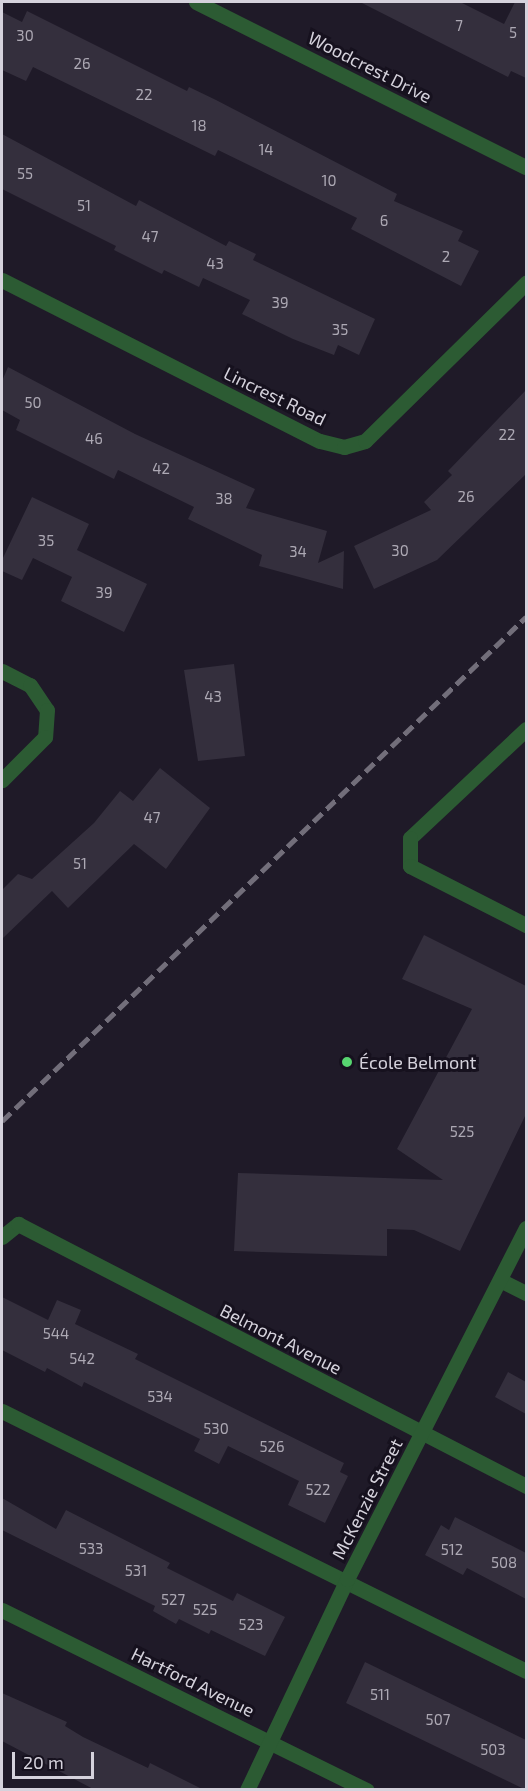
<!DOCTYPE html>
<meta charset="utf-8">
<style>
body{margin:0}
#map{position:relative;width:528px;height:1791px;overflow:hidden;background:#1f1a28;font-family:"Exo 2",sans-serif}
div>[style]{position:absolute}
.building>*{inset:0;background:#342f3d}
.lane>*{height:15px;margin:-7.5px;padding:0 7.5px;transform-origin:7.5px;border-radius:7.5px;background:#2c5b33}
.street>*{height:15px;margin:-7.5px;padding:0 7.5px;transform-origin:7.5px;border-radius:7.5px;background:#2c5b33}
.rail>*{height:4.5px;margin-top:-2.25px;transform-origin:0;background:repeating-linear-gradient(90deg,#726e7a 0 12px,transparent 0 18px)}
.dots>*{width:16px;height:16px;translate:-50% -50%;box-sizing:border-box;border:3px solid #16111e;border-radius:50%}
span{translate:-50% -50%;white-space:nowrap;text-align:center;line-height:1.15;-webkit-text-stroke:6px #16111e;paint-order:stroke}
.number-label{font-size:15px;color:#ada9b4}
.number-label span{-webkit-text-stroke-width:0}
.street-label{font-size:18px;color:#d5d2dc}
.poi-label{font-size:18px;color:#d5d2dc}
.left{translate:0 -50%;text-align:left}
.frame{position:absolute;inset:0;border:3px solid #d5d2dc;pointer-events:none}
.scale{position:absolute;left:12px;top:1752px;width:82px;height:27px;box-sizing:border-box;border:3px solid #d5d2dc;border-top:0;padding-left:8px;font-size:18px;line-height:21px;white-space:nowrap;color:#d5d2dc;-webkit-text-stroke:4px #16111e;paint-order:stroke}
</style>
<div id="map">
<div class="building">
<div style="clip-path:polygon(360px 2px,460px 2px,504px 24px,515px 2px,526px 2px,526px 78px,511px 71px,508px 77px)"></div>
<div style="clip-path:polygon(27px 11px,187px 91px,189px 87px,216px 100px,397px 194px,394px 201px,463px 231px,458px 241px,479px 251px,461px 286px,351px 229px,357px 218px,218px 150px,215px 156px,33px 67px,26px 81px,2px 70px,2px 12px,22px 22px)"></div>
<div style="clip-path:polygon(2px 134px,136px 206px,139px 200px,226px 246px,229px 241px,256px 254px,253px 260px,375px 319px,359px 355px,338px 345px,334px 355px,293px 339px,242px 314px,250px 300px,203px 278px,199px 287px,164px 270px,162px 274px,114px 250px,116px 246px,2px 189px)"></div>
<div style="clip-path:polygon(8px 367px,135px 434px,255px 489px,246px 508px,327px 531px,318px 563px,344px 551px,343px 589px,259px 566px,262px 555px,188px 519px,194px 507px,118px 470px,114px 479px,16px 430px,20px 420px,2px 410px,2px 381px)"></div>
<div style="clip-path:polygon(526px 390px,526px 474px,437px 560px,374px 589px,354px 546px,431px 510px,424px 502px,452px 475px,448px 471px)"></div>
<div style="clip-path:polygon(32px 497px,89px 524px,77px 550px,147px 584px,124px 632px,61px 601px,72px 577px,33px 558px,22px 580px,2px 571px,2px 560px)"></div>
<div style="clip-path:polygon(234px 664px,245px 756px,198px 761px,184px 670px)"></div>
<div style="clip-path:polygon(160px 768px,210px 808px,166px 869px,134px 844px,68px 908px,52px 891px,2px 939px,2px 890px,18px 874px,32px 879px,94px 823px,120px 791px,133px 801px)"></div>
<div style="clip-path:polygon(424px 935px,526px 986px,526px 1114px,460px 1251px,414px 1230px,387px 1229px,387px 1256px,234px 1251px,238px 1173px,443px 1180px,397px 1149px,472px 1009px,402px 979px)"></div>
<div style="clip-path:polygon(2px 1297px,48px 1320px,57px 1300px,81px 1310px,75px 1324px,138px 1354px,135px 1359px,344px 1463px,340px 1472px,348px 1476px,325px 1523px,288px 1505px,299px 1481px,228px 1446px,219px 1464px,194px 1451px,200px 1439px,84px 1382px,82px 1387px,47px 1368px,45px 1372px,2px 1350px)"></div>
<div style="clip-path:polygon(508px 1372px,526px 1382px,526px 1414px,495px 1397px)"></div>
<div style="clip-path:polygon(2px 1498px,56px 1529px,66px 1510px,170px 1563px,167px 1568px,233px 1601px,237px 1593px,285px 1617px,265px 1656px,211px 1630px,209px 1634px,179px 1619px,176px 1624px,153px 1611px,155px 1606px,2px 1530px)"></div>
<div style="clip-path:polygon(455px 1517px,526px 1553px,526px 1599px,467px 1568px,463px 1575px,425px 1555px,441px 1525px,449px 1530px)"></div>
<div style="clip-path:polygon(365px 1662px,526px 1740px,526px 1790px,346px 1703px)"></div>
<div style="clip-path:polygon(2px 1693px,67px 1722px,65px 1726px,83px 1737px,148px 1768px,150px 1763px,204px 1790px,95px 1790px,2px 1741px)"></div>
</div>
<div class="lane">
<div style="left:526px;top:729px;width:159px;rotate:136.8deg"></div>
<div style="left:410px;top:838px;width:28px;rotate:90deg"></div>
<div style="left:410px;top:866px;width:130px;rotate:27deg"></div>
<div style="left:2px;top:1237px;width:21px;rotate:-39deg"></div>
<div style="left:500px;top:1280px;width:29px;rotate:27deg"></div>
<div style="left:2px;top:1411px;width:585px;rotate:26.39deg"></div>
</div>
<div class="street">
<div style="left:196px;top:2px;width:369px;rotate:26.6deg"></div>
<div style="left:2px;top:280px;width:356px;rotate:26.9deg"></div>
<div style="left:320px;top:441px;width:25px;rotate:14deg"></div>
<div style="left:344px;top:447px;width:22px;rotate:-16deg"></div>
<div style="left:365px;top:441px;width:226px;rotate:-44.5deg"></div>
<div style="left:2px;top:671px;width:31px;rotate:27deg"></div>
<div style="left:30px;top:685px;width:30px;rotate:56deg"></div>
<div style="left:47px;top:710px;width:27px;rotate:94deg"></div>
<div style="left:45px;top:737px;width:61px;rotate:135deg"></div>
<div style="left:18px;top:1224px;width:572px;rotate:27.28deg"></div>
<div style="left:2px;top:1610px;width:407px;rotate:26.3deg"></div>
<div style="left:247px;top:1790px;width:233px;rotate:-64.6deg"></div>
<div style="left:347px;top:1579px;width:394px;rotate:-63deg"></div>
</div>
<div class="rail">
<div style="left:2px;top:1121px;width:727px;rotate:-43.89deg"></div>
</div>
<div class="dots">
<div style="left:347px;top:1062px;background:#57d570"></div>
</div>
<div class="number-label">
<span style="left:459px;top:26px">7</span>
<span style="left:513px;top:33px">5</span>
<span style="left:25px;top:36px">30</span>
<span style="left:82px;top:64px">26</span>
<span style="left:144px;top:95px">22</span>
<span style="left:199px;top:126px">18</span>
<span style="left:266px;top:150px">14</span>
<span style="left:25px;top:174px">55</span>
<span style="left:329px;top:181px">10</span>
<span style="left:84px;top:206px">51</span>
<span style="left:384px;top:221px">6</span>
<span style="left:150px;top:237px">47</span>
<span style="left:446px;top:257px">2</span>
<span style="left:215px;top:264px">43</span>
<span style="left:280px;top:303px">39</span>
<span style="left:340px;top:330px">35</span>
<span style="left:33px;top:403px">50</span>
<span style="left:507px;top:435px">22</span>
<span style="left:94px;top:439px">46</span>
<span style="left:161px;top:469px">42</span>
<span style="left:466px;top:497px">26</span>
<span style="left:224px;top:499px">38</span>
<span style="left:46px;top:541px">35</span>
<span style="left:400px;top:551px">30</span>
<span style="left:298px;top:552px">34</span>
<span style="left:104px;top:593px">39</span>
<span style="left:213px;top:697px">43</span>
<span style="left:152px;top:818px">47</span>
<span style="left:80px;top:864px">51</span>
<span style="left:462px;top:1132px">525</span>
<span style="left:56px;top:1334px">544</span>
<span style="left:82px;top:1359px">542</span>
<span style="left:160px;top:1397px">534</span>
<span style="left:216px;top:1429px">530</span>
<span style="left:272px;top:1447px">526</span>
<span style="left:318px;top:1490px">522</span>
<span style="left:91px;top:1549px">533</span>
<span style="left:452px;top:1550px">512</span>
<span style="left:504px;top:1563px">508</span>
<span style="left:136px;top:1571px">531</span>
<span style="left:173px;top:1600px">527</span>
<span style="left:205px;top:1610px">525</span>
<span style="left:251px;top:1625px">523</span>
<span style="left:380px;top:1695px">511</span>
<span style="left:438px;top:1720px">507</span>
<span style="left:493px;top:1750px">503</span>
</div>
<div class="street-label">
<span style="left:370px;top:67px;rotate:27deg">Woodcrest Drive</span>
<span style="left:275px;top:396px;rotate:26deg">Lincrest Road</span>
<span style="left:281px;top:1339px;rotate:27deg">Belmont Avenue</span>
<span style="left:367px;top:1499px;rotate:-63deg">McKenzie Street</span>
<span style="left:193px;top:1682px;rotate:26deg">Hartford Avenue</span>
</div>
<div class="poi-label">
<span class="left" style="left:359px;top:1062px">École Belmont</span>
</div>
<div class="frame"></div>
<div class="scale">20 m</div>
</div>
